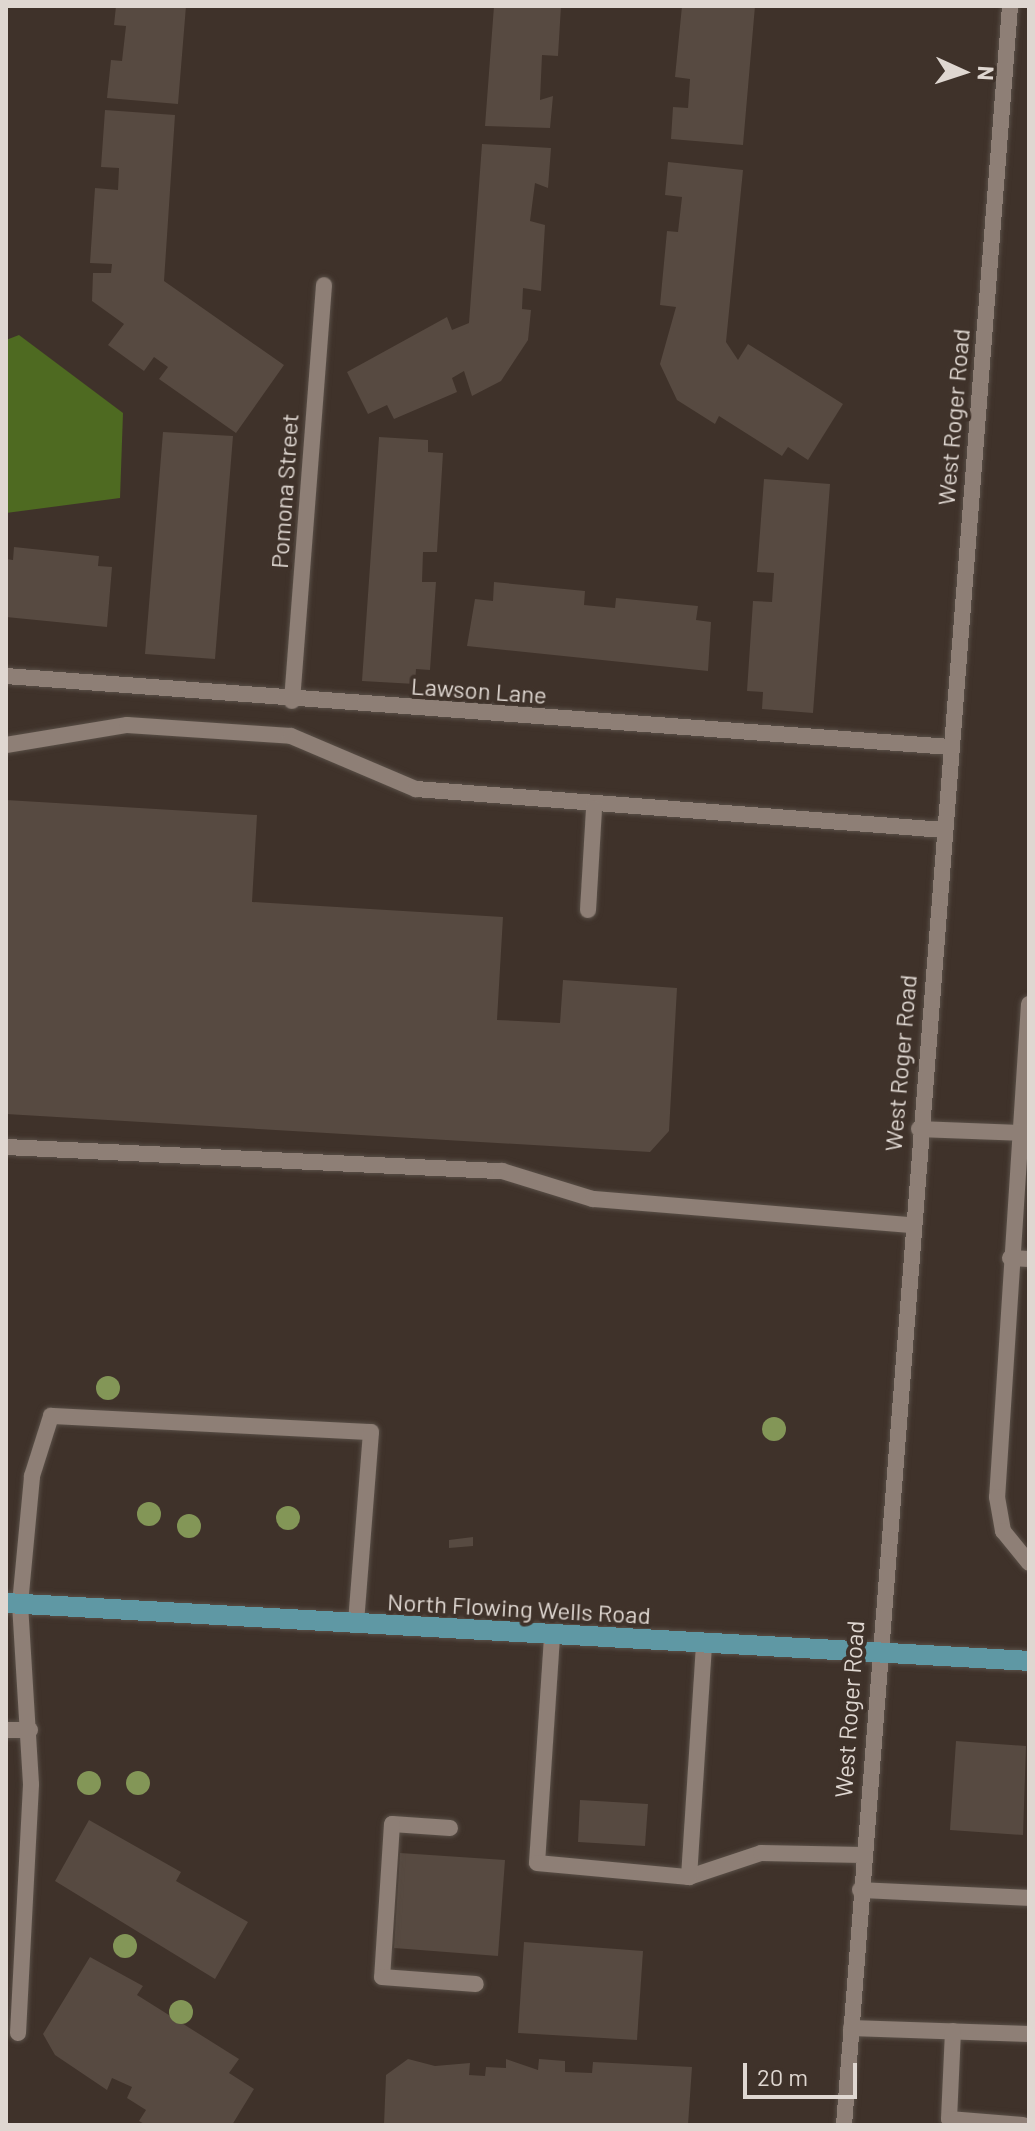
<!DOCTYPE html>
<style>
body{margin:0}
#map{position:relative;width:1035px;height:2131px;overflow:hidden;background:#3f322a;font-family:Barlow,sans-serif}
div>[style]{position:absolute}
.green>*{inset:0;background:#4e6a21}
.building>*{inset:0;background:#574a41}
.roads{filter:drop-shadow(0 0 2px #594f47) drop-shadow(0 0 2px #594f47)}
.service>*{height:16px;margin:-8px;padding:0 8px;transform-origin:8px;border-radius:8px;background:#8e7f76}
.minor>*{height:16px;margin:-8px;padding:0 8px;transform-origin:8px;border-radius:8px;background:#8e7f76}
.tertiary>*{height:16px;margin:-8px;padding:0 8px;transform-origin:8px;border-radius:8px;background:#8e7f76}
.primary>*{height:20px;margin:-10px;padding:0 10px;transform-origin:10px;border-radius:10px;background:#5f98a4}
.trees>*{width:24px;height:24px;margin:-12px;border-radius:50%;background:#839657}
span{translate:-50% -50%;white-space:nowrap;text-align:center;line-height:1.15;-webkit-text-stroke:8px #3f322a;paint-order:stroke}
.street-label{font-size:24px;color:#dfd7d1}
.frame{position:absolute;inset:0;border:8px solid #dfd7d1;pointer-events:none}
.north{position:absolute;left:923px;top:32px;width:80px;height:80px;-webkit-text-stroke:6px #3f322a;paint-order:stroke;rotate:93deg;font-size:22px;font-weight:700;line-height:32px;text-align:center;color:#dfd7d1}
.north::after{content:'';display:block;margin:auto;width:28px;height:36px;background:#dfd7d1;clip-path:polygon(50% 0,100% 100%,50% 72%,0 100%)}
.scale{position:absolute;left:743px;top:2063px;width:114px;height:36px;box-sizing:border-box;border:4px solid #dfd7d1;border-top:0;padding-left:10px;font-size:24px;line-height:28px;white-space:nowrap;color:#dfd7d1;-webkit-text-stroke:6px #3f322a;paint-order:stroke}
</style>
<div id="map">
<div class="green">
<div style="clip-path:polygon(19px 335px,123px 413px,120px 498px,6px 513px,6px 340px)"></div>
</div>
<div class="building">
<div style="clip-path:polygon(116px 6px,186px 6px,178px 104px,107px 98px,111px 60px,122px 61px,126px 26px,114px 25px)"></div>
<div style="clip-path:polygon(494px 6px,561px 6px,558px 56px,542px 55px,540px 100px,553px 96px,550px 128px,485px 126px)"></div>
<div style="clip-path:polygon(682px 6px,755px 6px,743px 145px,671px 139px,673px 107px,688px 108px,690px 79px,675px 77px)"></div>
<div style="clip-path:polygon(105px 110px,175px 115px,164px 281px,284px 365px,236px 433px,159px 379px,168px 367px,154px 357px,144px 371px,108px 345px,124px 324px,92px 301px,93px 273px,111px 273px,112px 264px,90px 263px,95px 188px,118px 190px,119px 168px,101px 167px)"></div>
<div style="clip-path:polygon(482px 144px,551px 148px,548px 188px,535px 183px,530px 221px,545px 225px,541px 291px,523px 288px,522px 309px,531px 310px,528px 340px,501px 381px,472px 396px,464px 371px,452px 378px,457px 392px,394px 419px,387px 405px,368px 414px,347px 372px,447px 317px,452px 330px,469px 323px)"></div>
<div style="clip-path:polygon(668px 162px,743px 170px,726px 342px,738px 360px,748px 344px,843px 404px,808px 460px,788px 447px,782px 456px,719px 416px,715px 424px,677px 400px,660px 364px,676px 307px,660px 305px,667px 231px,678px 232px,682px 197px,665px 195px)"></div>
<div style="clip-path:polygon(163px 432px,233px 436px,215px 659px,145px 654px)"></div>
<div style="clip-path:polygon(379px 437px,428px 440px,428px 452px,443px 453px,437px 552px,423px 552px,422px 582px,436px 582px,430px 670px,416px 669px,415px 684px,362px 681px)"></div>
<div style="clip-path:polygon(764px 479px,830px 484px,813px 713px,762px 709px,763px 692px,747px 691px,753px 601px,772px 602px,774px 573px,757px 572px)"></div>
<div style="clip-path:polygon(14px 547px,99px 556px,98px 566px,112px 567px,107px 627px,6px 617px,6px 559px,13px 560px)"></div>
<div style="clip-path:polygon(494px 582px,585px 591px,584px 605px,615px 608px,616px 598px,698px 606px,696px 620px,711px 622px,708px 671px,467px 646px,475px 599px,493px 601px)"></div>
<div style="clip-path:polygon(6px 800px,257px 815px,252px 902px,503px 917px,497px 1020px,560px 1023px,563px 980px,677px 988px,669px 1131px,650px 1152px,6px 1114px)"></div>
<div style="clip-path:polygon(473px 1537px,473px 1546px,449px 1548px,449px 1540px)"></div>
<div style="clip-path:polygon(956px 1741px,1026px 1746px,1023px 1835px,950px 1830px)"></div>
<div style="clip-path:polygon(580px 1800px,648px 1804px,645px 1846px,578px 1842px)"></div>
<div style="clip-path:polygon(89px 1820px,181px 1872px,176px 1881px,248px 1922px,215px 1979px,55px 1881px)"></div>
<div style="clip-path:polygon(400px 1853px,505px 1860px,498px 1956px,394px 1948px)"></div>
<div style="clip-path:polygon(524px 1942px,643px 1951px,637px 2040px,518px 2033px)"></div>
<div style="clip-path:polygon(90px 1957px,143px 1986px,137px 1995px,239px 2059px,229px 2073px,254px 2089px,232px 2125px,146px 2125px,139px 2121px,146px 2110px,127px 2098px,132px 2087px,112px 2078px,107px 2090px,55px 2055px,43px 2034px)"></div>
<div style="clip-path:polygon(408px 2059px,435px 2066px,470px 2063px,469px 2075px,485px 2076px,486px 2067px,506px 2068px,506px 2059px,538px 2070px,539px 2059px,565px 2061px,565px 2072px,592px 2073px,593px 2062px,692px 2067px,688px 2125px,384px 2125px,386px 2075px)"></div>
</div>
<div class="roads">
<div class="service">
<div style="left:6px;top:745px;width:123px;rotate:-9.4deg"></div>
<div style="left:127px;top:725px;width:164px;rotate:3.8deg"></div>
<div style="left:291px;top:736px;width:136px;rotate:23deg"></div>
<div style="left:416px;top:789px;width:530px;rotate:4.44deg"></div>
<div style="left:588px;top:910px;width:102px;rotate:-86.6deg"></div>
<div style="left:6px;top:1147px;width:497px;rotate:2.8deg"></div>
<div style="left:502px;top:1171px;width:95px;rotate:17.1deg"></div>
<div style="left:593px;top:1199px;width:320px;rotate:4.7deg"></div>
<div style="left:1010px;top:1258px;width:19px;rotate:3deg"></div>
<div style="left:552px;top:1637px;width:226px;rotate:93.8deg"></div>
<div style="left:537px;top:1863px;width:153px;rotate:5.3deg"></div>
<div style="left:689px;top:1877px;width:76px;rotate:-18.4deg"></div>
<div style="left:761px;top:1853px;width:102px;rotate:1.1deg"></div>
<div style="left:6px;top:1730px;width:24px"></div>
<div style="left:450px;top:1828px;width:58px;rotate:-176.1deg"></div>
<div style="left:392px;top:1824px;width:153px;rotate:93.7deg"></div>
<div style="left:382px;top:1977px;width:94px;rotate:4.3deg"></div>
<div style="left:689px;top:1877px;width:232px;rotate:-86.3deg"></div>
<div style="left:860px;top:1890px;width:169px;rotate:2.7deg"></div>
<div style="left:851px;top:2028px;width:178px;rotate:1.9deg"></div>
<div style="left:953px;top:2031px;width:88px;rotate:92.6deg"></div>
<div style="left:949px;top:2119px;width:74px;rotate:4.6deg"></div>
<div style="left:18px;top:2033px;width:249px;rotate:-87deg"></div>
<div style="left:31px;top:1784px;width:180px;rotate:-93.5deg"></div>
<div style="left:20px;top:1604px;width:129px;rotate:-84.6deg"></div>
<div style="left:32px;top:1476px;width:63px;rotate:-72.4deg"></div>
<div style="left:51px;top:1416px;width:320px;rotate:2.9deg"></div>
<div style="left:371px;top:1432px;width:193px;rotate:94.5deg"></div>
</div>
<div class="minor">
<div style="left:6px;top:676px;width:947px;rotate:4.3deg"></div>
<div style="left:292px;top:701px;width:417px;rotate:-85.6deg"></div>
<div style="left:1029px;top:1004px;width:494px;rotate:93.7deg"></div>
<div style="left:997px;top:1497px;width:35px;rotate:80deg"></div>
<div style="left:1003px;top:1531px;width:41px;rotate:50.9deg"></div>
<div style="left:919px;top:1129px;width:106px;rotate:2.2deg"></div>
</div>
<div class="tertiary">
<div style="left:844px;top:2125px;width:2125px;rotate:-85.52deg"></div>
</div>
<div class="primary">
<div style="left:6px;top:1603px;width:1025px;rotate:3.24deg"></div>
</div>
</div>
<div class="trees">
<div style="left:108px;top:1388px"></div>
<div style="left:774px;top:1429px"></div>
<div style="left:149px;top:1514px"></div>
<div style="left:288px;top:1518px"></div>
<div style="left:189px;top:1526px"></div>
<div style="left:89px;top:1783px"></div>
<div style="left:138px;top:1783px"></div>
<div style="left:125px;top:1946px"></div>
<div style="left:181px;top:2012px"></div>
</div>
<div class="street-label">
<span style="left:953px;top:417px;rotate:-85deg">West Roger Road</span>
<span style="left:284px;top:491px;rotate:-86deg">Pomona Street</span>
<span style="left:479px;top:690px;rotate:4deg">Lawson Lane</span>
<span style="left:900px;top:1063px;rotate:-85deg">West Roger Road</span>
<span style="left:519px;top:1608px;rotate:3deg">North Flowing Wells Road</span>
<span style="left:849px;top:1709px;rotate:-86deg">West Roger Road</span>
</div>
<div class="frame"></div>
<div class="north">N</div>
<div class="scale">20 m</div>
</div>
